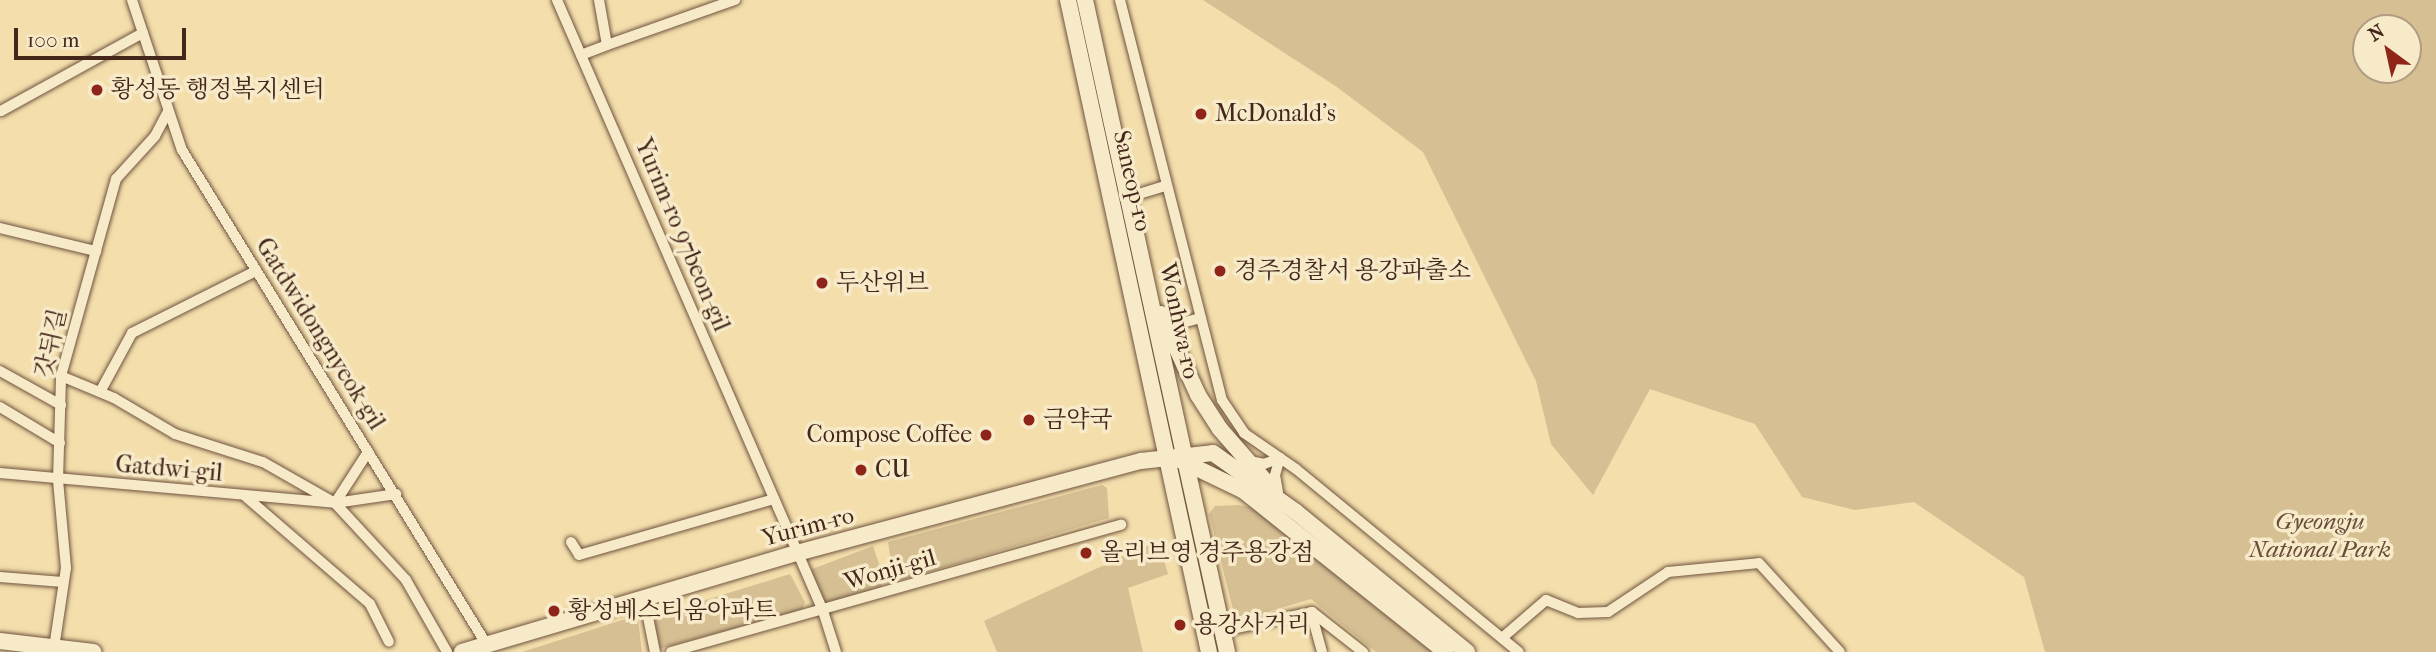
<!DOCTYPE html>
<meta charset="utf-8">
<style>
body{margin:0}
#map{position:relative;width:2436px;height:652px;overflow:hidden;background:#f3deac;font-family:"IM FELL French Canon","Noto Serif KR",serif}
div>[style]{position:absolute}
.green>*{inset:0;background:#d5bf93}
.roads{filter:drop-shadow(0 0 2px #70543f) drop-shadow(0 0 2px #70543f)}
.street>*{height:10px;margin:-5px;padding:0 5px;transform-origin:5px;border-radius:5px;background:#f7eac9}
.secondary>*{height:16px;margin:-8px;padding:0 8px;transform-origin:8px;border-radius:8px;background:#f7eac9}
.dots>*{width:19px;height:19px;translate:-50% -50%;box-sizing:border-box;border:4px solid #f7eac9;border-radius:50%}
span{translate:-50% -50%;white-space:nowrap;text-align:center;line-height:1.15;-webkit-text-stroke:7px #f7eac9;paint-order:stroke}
.poi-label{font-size:24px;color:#45261b}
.left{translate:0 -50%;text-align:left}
.right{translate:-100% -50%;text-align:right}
.street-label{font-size:24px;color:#45261b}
.park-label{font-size:24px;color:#694c39;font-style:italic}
.north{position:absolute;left:2352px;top:14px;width:70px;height:70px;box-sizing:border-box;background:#f7eac9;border:2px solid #b09c83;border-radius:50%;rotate:327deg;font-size:19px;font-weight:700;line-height:28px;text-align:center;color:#45261b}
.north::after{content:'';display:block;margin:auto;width:24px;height:32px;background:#8f2418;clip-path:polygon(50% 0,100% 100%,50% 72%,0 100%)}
.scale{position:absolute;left:14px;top:28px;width:172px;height:32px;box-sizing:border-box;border:4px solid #45261b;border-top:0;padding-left:9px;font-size:21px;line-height:24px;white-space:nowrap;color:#45261b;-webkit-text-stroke:5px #f7eac9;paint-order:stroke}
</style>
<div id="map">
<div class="green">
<div style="clip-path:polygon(evenodd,1203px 0,2436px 0,2436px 652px,2045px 652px,2024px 577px,1914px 502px,1855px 510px,1802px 497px,1755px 424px,1650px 389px,1593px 495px,1551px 444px,1536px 381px,1423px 152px,1337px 87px,1203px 0,2366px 28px,2408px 28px,2408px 70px,2366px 70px,2366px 28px)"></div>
<div style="clip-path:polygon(1102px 485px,1107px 488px,1109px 518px,902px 580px,893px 574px,888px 542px)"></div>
<div style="clip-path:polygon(1238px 505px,1255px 508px,1437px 652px,1376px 652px,1311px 599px,1236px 621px,1209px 514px,1215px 506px)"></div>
<div style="clip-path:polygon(1158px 540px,1168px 574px,1128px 588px,1143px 652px,997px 652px,984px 621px)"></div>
<div style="clip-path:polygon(873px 546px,884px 579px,880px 589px,828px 603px,820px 601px,807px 571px)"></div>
<div style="clip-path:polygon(790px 574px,805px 602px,802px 610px,658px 649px,651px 617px)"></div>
<div style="clip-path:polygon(632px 617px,638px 620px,642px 652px,522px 652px)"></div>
</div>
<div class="roads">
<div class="street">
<div style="left:132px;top:0;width:158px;rotate:71.6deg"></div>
<div style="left:182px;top:150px;width:581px;rotate:58.36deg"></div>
<div style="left:557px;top:0;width:666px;rotate:66.47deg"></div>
<div style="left:823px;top:611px;width:43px;rotate:72.4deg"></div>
<div style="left:1120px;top:0;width:413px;rotate:75.7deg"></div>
<div style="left:1222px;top:400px;width:40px;rotate:56deg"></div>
<div style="left:1244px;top:433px;width:63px;rotate:34.7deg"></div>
<div style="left:1296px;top:469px;width:288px;rotate:39.4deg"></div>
<div style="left:607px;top:45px;width:136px;rotate:-19.4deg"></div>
<div style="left:581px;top:55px;width:28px;rotate:-21deg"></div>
<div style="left:607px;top:45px;width:46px;rotate:-100.1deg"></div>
<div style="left:1px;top:111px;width:162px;rotate:-28.8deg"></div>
<div style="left:1129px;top:197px;width:38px;rotate:-17deg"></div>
<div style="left:0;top:228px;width:99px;rotate:13.5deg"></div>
<div style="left:1167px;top:327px;width:34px;rotate:-15deg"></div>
<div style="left:0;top:371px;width:70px;rotate:29.1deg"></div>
<div style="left:61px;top:376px;width:57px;rotate:22.5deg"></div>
<div style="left:114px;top:398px;width:71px;rotate:30.5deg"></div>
<div style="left:175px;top:434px;width:92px;rotate:17.7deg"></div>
<div style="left:263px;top:462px;width:83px;rotate:29.7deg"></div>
<div style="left:335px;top:503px;width:105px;rotate:47.3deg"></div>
<div style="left:406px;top:580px;width:83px;rotate:60.3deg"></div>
<div style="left:100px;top:392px;width:67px;rotate:-61.5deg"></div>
<div style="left:132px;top:333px;width:139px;rotate:-26.6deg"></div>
<div style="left:0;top:407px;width:70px;rotate:31deg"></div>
<div style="left:1250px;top:461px;width:14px;rotate:12deg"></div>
<div style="left:1264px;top:464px;width:17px;rotate:-21deg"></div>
<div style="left:0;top:473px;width:336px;rotate:5.1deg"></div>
<div style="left:335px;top:503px;width:62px;rotate:-8.4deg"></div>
<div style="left:1278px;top:492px;width:17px;rotate:-100deg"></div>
<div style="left:1275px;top:475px;width:18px;rotate:-74deg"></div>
<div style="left:245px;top:496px;width:165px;rotate:40.8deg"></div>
<div style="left:370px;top:604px;width:42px;rotate:63.4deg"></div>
<div style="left:335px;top:503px;width:61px;rotate:-57.1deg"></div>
<div style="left:571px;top:542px;width:15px;rotate:58deg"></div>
<div style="left:579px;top:555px;width:203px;rotate:-16deg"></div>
<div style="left:0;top:577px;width:63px;rotate:4.5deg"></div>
<div style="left:644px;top:597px;width:56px;rotate:78.7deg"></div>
<div style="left:1311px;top:612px;width:41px;rotate:74.6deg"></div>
<div style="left:1222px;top:631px;width:92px;rotate:-11.9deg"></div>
<div style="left:1312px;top:612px;width:65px;rotate:38.1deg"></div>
<div style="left:1502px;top:638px;width:58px;rotate:-40.8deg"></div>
<div style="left:1546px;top:600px;width:35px;rotate:22deg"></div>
<div style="left:1578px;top:613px;width:30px;rotate:-2deg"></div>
<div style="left:1608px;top:612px;width:72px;rotate:-33.7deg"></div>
<div style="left:1668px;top:572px;width:91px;rotate:-5.6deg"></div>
<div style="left:1759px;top:563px;width:120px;rotate:47.7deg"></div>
<div style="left:54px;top:648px;width:81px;rotate:-81.5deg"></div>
<div style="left:66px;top:568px;width:88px;rotate:-95.2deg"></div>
<div style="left:58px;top:480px;width:104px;rotate:-88.3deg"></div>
<div style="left:61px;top:376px;width:205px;rotate:-74.4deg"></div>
<div style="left:116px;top:179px;width:58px;rotate:-47.8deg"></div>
<div style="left:155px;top:136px;width:27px;rotate:-62deg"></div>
<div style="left:671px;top:652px;width:468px;rotate:-15.8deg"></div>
</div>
<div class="secondary">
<div style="left:1068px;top:0;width:667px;rotate:77.8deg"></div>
<div style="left:1085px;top:0;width:667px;rotate:77.71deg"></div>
<div style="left:1161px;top:314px;width:89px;rotate:65.4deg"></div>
<div style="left:1198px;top:395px;width:40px;rotate:57.1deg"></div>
<div style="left:1220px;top:429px;width:72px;rotate:49deg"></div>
<div style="left:1180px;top:460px;width:71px;rotate:25.8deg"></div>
<div style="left:1244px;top:491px;width:258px;rotate:38.6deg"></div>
<div style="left:0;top:641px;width:94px;rotate:6.7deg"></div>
<div style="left:462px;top:652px;width:349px;rotate:-16.5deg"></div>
<div style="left:797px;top:553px;width:356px;rotate:-15deg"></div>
<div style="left:1141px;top:461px;width:72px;rotate:-6.3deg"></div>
<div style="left:1213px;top:453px;width:102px;rotate:35.4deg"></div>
<div style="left:1296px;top:512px;width:221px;rotate:39.3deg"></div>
</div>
</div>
<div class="dots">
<div style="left:97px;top:90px;background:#8f2418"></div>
<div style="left:1201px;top:114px;background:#8f2418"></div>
<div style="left:1220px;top:271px;background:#8f2418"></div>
<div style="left:822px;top:283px;background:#8f2418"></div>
<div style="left:1029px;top:420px;background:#8f2418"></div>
<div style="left:986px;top:435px;background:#8f2418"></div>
<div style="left:861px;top:470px;background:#8f2418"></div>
<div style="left:1086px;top:553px;background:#8f2418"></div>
<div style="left:554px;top:611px;background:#8f2418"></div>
<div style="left:1180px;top:625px;background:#8f2418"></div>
</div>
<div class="poi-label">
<span class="left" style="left:111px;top:90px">황성동 행정복지센터</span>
<span class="left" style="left:1215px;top:114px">McDonald's</span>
<span class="left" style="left:1234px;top:271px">경주경찰서 용강파출소</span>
<span class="left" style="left:836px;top:283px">두산위브</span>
<span class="left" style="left:1043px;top:420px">금약국</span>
<span class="right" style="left:972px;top:435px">Compose Coffee</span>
<span class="left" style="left:875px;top:470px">CU</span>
<span class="left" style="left:1100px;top:553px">올리브영 경주용강점</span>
<span class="left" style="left:568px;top:611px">황성베스티움아파트</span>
<span class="left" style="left:1194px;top:625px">용강사거리</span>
</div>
<div class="street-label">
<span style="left:1132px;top:181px;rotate:77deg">Saneop-ro</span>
<span style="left:682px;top:235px;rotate:67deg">Yurim-ro 97beon-gil</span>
<span style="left:1179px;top:321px;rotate:78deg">Wonhwa-ro</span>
<span style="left:320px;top:334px;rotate:58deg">Gatdwidongnyeok-gil</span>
<span style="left:51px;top:343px;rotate:-77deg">갓뒤길</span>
<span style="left:169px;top:469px;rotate:5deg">Gatdwi-gil</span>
<span style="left:808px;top:527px;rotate:-15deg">Yurim-ro</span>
<span style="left:890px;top:570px;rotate:-16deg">Wonji-gil</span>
</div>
<div class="park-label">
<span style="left:2320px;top:536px">Gyeongju<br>National Park</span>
</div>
<div class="north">N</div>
<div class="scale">100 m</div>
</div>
